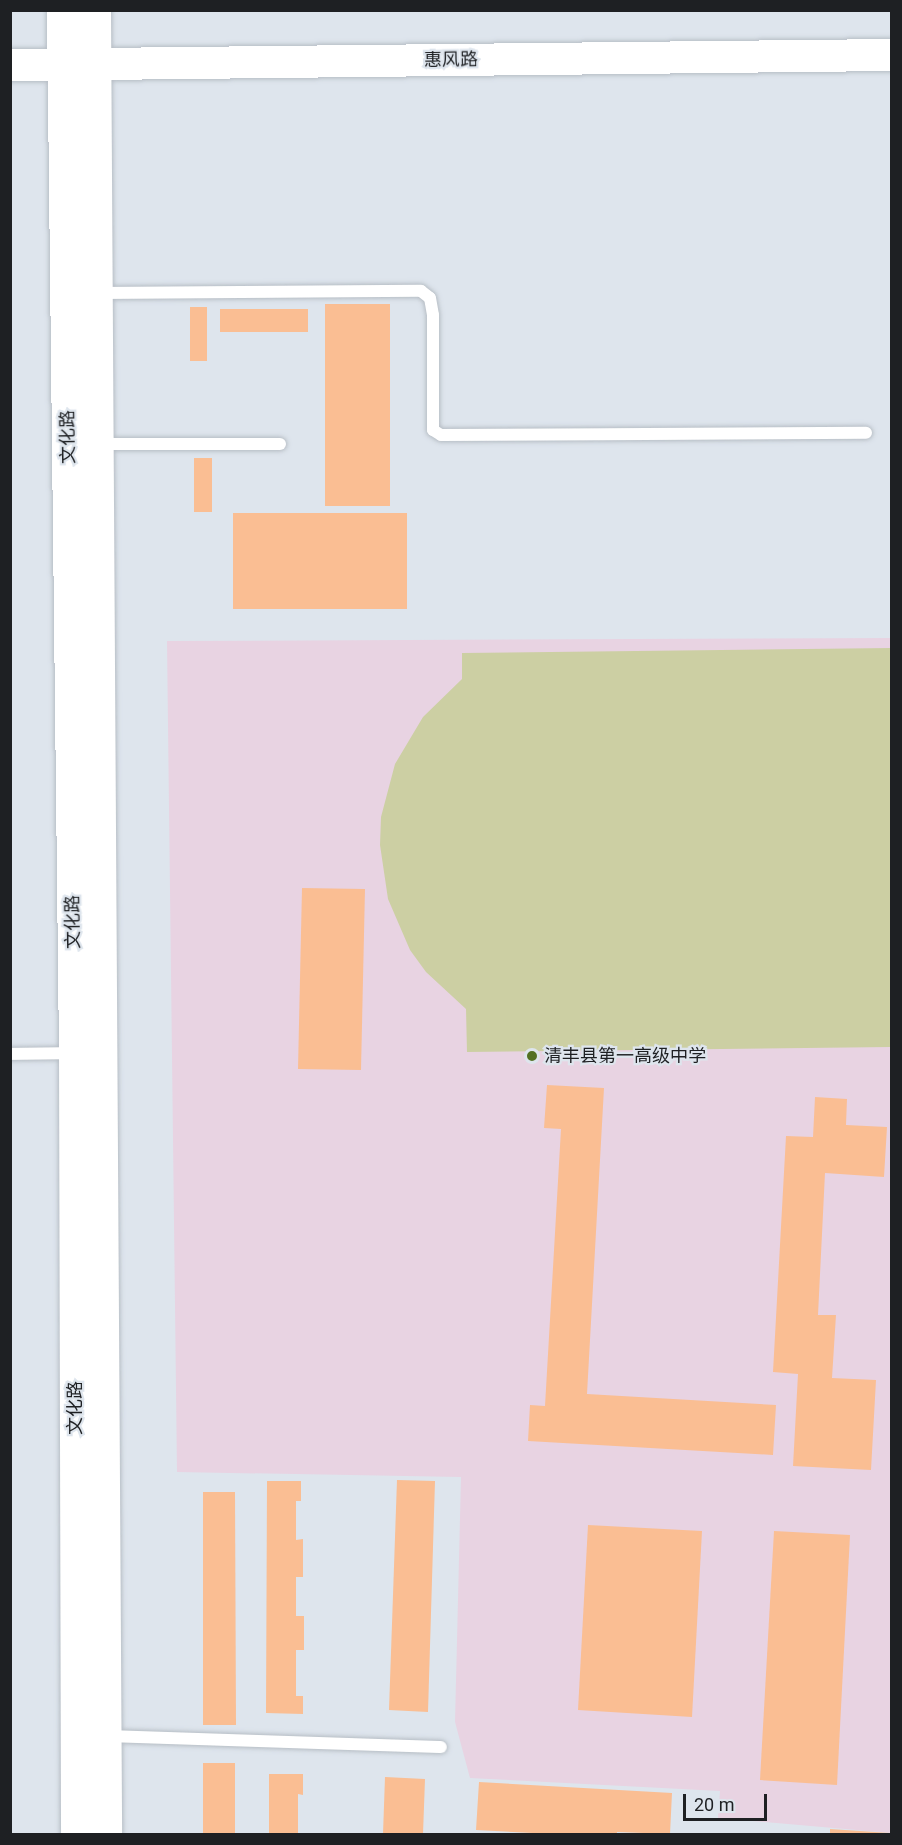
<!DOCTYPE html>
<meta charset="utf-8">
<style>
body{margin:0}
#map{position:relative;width:902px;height:1845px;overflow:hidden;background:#dee5ed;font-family:Roboto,"Noto Sans SC",sans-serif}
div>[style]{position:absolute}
.education>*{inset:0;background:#e8d3e2}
.green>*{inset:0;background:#cccfa3}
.building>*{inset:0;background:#fabe93}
.roads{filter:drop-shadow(0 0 2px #b7bec5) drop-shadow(0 0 2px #b7bec5)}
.service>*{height:12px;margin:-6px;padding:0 6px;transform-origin:6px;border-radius:6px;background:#fff}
.tertiary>*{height:32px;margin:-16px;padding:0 16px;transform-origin:16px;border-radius:16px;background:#fff}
.secondary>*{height:33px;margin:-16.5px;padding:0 16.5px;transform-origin:16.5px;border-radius:16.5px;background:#fff}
.dots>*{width:16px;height:16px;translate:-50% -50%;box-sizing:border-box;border:3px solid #dee5ed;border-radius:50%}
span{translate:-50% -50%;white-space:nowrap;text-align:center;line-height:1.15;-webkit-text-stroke:4.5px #dee5ed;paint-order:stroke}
.street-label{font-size:18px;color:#1e2023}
.poi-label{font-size:18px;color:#1e2023}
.left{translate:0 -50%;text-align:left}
.frame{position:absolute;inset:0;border:12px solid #1e2023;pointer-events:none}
.scale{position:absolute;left:683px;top:1794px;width:84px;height:27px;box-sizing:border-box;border:3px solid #1e2023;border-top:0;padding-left:8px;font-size:18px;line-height:21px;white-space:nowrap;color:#1e2023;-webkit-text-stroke:4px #dee5ed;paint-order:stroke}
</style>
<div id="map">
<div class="education">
<div style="clip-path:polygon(891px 638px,891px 1833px,718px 1818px,720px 1791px,470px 1778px,455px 1722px,461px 1477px,177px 1472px,167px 641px)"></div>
</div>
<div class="green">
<div style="clip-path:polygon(891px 648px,891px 1047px,467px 1052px,466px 1009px,426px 972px,410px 950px,388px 899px,380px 845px,381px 817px,395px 764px,423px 717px,462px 679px,462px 653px)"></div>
</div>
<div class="building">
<div style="clip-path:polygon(325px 304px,390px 304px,390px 506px,325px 506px)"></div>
<div style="clip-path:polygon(190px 307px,207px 307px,207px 361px,190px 361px)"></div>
<div style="clip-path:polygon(220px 309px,308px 309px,308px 332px,220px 332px)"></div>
<div style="clip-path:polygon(194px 458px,212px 458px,212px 512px,194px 512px)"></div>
<div style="clip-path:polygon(233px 513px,407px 513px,407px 609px,233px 609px)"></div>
<div style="clip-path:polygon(302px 888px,365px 889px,361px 1070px,298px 1069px)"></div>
<div style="clip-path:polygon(547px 1085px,604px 1088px,587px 1394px,776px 1405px,773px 1455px,528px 1441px,530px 1405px,545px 1406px,561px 1129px,544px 1128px)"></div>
<div style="clip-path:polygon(815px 1097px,847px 1099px,846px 1125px,887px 1127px,884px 1177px,825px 1173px,818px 1315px,836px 1315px,832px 1378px,876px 1380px,871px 1470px,793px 1466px,798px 1374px,773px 1372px,786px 1136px,813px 1137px)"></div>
<div style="clip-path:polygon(397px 1480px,435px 1481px,428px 1712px,389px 1710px)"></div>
<div style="clip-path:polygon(267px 1481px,301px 1481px,301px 1501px,296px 1501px,296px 1540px,303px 1539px,303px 1577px,296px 1577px,296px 1616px,304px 1616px,304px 1650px,296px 1650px,296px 1696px,303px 1696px,303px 1714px,266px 1713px)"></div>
<div style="clip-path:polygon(203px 1492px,235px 1492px,236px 1725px,203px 1725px)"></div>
<div style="clip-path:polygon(588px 1525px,702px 1531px,692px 1717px,578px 1710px)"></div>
<div style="clip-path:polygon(774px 1531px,850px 1535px,837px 1785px,760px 1780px)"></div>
<div style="clip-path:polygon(203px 1763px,235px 1763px,235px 1834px,203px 1834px)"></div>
<div style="clip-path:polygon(269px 1774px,303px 1774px,303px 1795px,298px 1794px,298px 1834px,269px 1834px)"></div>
<div style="clip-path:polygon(385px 1777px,425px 1779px,423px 1834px,383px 1834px)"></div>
<div style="clip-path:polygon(479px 1782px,672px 1793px,670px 1834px,617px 1832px,617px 1834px,552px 1834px,476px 1830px)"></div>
<div style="clip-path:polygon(830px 1829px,890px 1833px,890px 1834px,830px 1834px)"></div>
</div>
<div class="roads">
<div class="service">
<div style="left:97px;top:293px;width:324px;rotate:-0.4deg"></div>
<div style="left:421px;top:291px;width:11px;rotate:38deg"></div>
<div style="left:430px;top:298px;width:17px;rotate:80deg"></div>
<div style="left:433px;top:315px;width:115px;rotate:90deg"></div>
<div style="left:433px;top:430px;width:9px;rotate:32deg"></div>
<div style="left:441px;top:435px;width:425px;rotate:-0.3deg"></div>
<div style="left:99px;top:444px;width:181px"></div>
<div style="left:10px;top:1054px;width:64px;rotate:-0.9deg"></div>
<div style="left:106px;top:1736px;width:335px;rotate:1.9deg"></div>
</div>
<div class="tertiary">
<div style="left:10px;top:65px;width:882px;rotate:-0.65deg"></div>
</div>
<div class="secondary">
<div style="left:63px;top:10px;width:1043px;rotate:89.34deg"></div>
<div style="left:75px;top:1053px;width:781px;rotate:89.85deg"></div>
<div style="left:94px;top:10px;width:1824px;rotate:89.65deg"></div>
</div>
</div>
<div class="dots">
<div style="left:532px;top:1056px;background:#537024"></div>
</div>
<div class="street-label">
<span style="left:451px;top:60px;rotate:-1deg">惠风路</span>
<span style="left:68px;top:437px;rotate:-91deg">文化路</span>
<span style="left:73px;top:922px;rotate:-91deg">文化路</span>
<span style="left:75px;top:1408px;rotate:-90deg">文化路</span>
</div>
<div class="poi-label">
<span class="left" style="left:544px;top:1056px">清丰县第一高级中学</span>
</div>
<div class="frame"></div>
<div class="scale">20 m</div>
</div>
